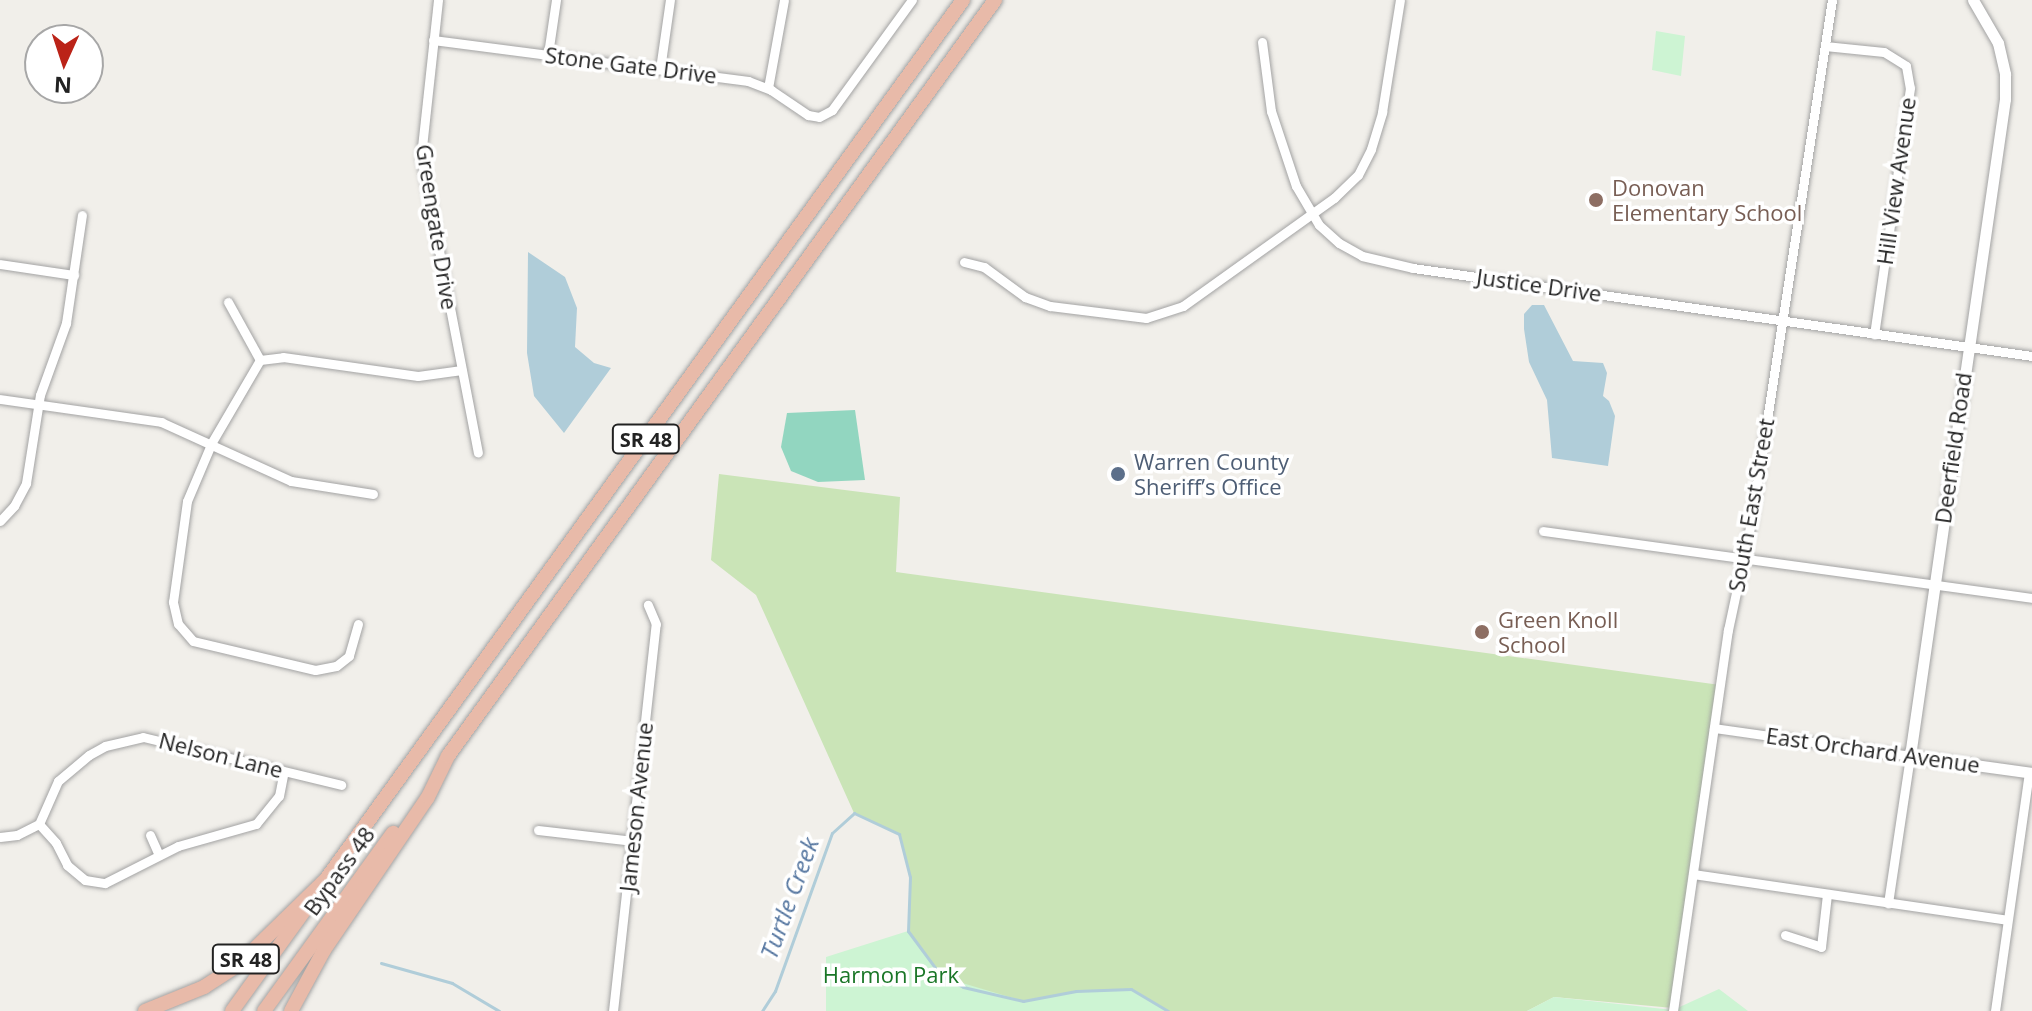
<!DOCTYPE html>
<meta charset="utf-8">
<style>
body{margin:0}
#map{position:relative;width:2032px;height:1011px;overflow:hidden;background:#f1efea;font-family:"Open Sans",sans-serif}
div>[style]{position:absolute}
.grass>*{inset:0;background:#cae4b7}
.park>*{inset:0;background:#cdf4d3}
.pitch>*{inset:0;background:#92d6c0}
.water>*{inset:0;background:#b0cdd9}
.stream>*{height:3px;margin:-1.5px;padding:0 1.5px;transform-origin:1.5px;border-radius:1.5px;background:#b0cdd9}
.roads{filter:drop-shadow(0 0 2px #a3a3a3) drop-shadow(0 0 2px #a3a3a3)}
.minor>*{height:9px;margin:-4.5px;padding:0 4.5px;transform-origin:4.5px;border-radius:4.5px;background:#fff}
.tertiary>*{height:11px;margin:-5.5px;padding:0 5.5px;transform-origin:5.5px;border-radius:5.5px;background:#fff}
.trunk>*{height:14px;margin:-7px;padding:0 7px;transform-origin:7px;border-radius:7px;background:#e8baa9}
.dots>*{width:22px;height:22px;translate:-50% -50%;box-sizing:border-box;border:4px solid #fff;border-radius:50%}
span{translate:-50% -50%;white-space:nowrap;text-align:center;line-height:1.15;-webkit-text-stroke:7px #fff;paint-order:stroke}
.shield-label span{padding:2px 6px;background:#fff;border:2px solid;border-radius:6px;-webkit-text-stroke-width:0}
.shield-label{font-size:20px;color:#222;font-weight:700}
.street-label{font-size:22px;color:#222}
.education-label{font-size:22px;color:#785e54}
.left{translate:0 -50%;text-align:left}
.service-label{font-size:22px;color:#4e5e75}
.park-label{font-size:22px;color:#1a7627}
.water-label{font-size:24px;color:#5576a0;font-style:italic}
.north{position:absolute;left:24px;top:24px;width:80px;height:80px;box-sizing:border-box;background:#fff;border:2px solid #a7a7a7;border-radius:50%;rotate:183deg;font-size:22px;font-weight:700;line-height:32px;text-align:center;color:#222}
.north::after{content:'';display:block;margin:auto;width:28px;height:36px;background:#bb2318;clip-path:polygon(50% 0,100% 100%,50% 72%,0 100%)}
</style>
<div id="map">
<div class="grass">
<div style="clip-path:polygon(719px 474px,900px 497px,896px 572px,1720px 685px,1673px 1008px,1554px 997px,1527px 1011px,1168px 1011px,1131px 989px,1076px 991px,1023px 1001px,963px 987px,942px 977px,908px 931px,910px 877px,899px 834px,854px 813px,756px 595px,711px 560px)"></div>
</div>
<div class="park">
<div style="clip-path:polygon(1656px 31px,1685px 36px,1681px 76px,1652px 70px)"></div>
<div style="clip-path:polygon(908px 931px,942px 977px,1023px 1001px,1076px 991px,1131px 989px,1168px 1011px,826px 1011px,826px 957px)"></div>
<div style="clip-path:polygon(1719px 989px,1748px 1011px,1527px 1011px,1554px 997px,1673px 1010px)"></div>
</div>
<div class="pitch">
<div style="clip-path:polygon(855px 410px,865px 480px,818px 482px,791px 471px,781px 447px,787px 413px)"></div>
</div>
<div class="water">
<div style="clip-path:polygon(528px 252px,565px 277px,577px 308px,575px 347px,594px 363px,611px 368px,564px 433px,534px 396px,527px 353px)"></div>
<div style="clip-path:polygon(1532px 305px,1544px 305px,1573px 361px,1603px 363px,1607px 373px,1603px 396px,1609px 401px,1615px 416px,1608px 466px,1552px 458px,1547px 400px,1529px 362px,1524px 329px,1524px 314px)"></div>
</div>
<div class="stream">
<div style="left:381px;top:963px;width:74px;rotate:15.7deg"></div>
<div style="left:452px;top:983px;width:55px;rotate:30.8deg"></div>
<div style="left:762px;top:1011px;width:24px;rotate:-57deg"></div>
<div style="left:775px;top:991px;width:168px;rotate:-70.2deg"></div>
<div style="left:832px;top:833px;width:30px;rotate:-42deg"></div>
<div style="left:854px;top:813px;width:50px;rotate:25deg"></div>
<div style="left:899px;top:834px;width:44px;rotate:75.7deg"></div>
<div style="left:910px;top:877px;width:54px;rotate:92.1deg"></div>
<div style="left:908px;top:931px;width:57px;rotate:53.5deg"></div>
<div style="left:942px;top:977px;width:23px;rotate:25deg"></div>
<div style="left:963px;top:987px;width:62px;rotate:13.1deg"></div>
<div style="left:1023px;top:1001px;width:54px;rotate:-10.7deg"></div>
<div style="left:1076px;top:991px;width:55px;rotate:-2.1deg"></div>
<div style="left:1131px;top:989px;width:43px;rotate:30.7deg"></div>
</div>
<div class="roads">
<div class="minor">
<div style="left:438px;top:0;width:158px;rotate:96.2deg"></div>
<div style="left:421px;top:157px;width:301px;rotate:79.1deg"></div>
<div style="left:433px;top:40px;width:318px;rotate:7.4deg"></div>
<div style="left:748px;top:81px;width:25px;rotate:21deg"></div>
<div style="left:771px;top:90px;width:45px;rotate:34deg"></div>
<div style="left:808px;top:115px;width:11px;rotate:10deg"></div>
<div style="left:819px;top:117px;width:15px;rotate:-28deg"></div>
<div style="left:832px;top:110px;width:136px;rotate:-54deg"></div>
<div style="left:1262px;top:42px;width:70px;rotate:82.6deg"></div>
<div style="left:1271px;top:111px;width:79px;rotate:71.6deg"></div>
<div style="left:1296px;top:186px;width:45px;rotate:59.5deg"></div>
<div style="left:1319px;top:225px;width:27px;rotate:42deg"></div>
<div style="left:1339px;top:243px;width:26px;rotate:29deg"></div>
<div style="left:1362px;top:256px;width:52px;rotate:13.2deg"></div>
<div style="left:1413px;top:268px;width:625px;rotate:8.09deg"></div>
<div style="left:1825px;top:46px;width:59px;rotate:5.8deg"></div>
<div style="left:1884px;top:52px;width:26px;rotate:32deg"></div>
<div style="left:1906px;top:66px;width:22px;rotate:80deg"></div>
<div style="left:1910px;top:88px;width:249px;rotate:98.3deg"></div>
<div style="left:548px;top:54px;width:55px;rotate:-81.6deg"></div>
<div style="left:660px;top:69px;width:70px;rotate:-81.8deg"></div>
<div style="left:768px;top:88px;width:89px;rotate:-79.7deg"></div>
<div style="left:964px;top:262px;width:21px;rotate:14deg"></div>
<div style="left:984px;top:267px;width:51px;rotate:36.2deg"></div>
<div style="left:1025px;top:297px;width:27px;rotate:20deg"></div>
<div style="left:1050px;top:306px;width:97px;rotate:7.1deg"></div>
<div style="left:1146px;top:318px;width:39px;rotate:-18deg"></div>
<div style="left:1183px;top:306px;width:186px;rotate:-35.6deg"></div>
<div style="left:1334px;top:198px;width:33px;rotate:-44deg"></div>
<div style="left:1358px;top:175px;width:29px;rotate:-63deg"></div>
<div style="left:1371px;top:149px;width:39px;rotate:-73deg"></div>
<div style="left:1382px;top:112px;width:113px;rotate:-80.9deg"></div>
<div style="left:0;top:264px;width:75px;rotate:8.5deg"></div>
<div style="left:228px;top:302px;width:66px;rotate:61.1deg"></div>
<div style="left:0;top:399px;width:163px;rotate:8.1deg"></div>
<div style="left:161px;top:422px;width:143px;rotate:24.4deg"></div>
<div style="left:291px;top:481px;width:83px;rotate:9deg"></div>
<div style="left:0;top:521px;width:21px;rotate:-47deg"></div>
<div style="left:14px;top:506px;width:26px;rotate:-62deg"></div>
<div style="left:26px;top:483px;width:89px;rotate:-81deg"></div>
<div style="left:40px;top:395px;width:77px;rotate:-70.1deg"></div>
<div style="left:66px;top:323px;width:109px;rotate:-81.6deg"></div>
<div style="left:1543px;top:531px;width:494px;rotate:7.8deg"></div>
<div style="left:358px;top:624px;width:33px;rotate:106deg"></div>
<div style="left:349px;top:656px;width:16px;rotate:142deg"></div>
<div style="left:336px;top:666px;width:21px;rotate:169deg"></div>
<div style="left:315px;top:670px;width:125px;rotate:-166.6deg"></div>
<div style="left:193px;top:641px;width:23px;rotate:-131deg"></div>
<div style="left:178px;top:624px;width:23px;rotate:-103deg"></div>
<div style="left:173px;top:602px;width:102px;rotate:-82.1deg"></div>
<div style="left:187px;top:501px;width:64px;rotate:-67deg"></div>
<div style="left:212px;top:442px;width:95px;rotate:-59.7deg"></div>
<div style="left:260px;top:360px;width:23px;rotate:-7deg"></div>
<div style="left:283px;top:357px;width:136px;rotate:8deg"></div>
<div style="left:418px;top:376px;width:44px;rotate:-7.8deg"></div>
<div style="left:1714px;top:728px;width:198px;rotate:8.1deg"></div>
<div style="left:1910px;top:756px;width:149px;rotate:98.5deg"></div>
<div style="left:39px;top:824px;width:25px;rotate:48deg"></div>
<div style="left:56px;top:843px;width:25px;rotate:63deg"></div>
<div style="left:67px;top:865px;width:23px;rotate:40deg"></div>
<div style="left:85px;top:880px;width:20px;rotate:9deg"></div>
<div style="left:105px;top:883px;width:82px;rotate:-26.9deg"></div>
<div style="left:178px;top:846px;width:81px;rotate:-15.8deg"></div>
<div style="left:256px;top:824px;width:36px;rotate:-51deg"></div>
<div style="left:279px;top:796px;width:25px;rotate:-79deg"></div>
<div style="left:538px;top:830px;width:96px;rotate:6.6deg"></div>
<div style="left:150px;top:835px;width:22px;rotate:66deg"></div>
<div style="left:0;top:837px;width:17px;rotate:-7deg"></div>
<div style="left:17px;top:835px;width:25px;rotate:-27deg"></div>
<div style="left:39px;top:824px;width:47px;rotate:-66.2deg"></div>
<div style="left:58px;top:781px;width:40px;rotate:-40deg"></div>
<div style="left:89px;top:755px;width:18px;rotate:-29deg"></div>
<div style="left:105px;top:746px;width:39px;rotate:-13deg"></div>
<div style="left:143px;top:737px;width:204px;rotate:13.6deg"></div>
<div style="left:1693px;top:874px;width:317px;rotate:8.3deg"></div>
<div style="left:1785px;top:935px;width:38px;rotate:18deg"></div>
<div style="left:1821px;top:947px;width:53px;rotate:-83.5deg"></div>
<div style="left:613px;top:1011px;width:389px;rotate:-83.7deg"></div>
<div style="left:656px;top:624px;width:21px;rotate:-113deg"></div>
<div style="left:1673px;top:1011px;width:385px;rotate:-81.8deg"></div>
<div style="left:1728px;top:630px;width:109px;rotate:-77.9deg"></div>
<div style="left:1751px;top:523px;width:529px;rotate:-81.2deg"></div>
<div style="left:1995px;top:1011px;width:240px;rotate:-81.9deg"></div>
</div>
<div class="tertiary">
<div style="left:1973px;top:0;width:50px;rotate:59.8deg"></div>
<div style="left:1998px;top:43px;width:32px;rotate:77deg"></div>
<div style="left:2005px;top:74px;width:25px;rotate:90deg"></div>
<div style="left:2005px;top:99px;width:664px;rotate:98.23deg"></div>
<div style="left:1910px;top:756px;width:123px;rotate:7.9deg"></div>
</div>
<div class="trunk">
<div style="left:145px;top:1011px;width:64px;rotate:-22.1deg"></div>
<div style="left:204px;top:987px;width:40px;rotate:-32.9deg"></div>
<div style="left:238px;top:965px;width:124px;rotate:-44.3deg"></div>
<div style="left:327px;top:878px;width:1084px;rotate:-54.08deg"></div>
<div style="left:232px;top:1011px;width:123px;rotate:-54.2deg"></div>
<div style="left:264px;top:1011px;width:220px;rotate:-54.1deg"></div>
<div style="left:291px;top:1011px;width:69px;rotate:-61.6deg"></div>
<div style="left:324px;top:950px;width:185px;rotate:-55.8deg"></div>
<div style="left:428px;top:797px;width:46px;rotate:-64deg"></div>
<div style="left:448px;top:756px;width:933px;rotate:-54.11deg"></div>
</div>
</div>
<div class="dots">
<div style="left:1596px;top:200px;background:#8d6e63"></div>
<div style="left:1118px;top:474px;background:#5c6f8a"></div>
<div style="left:1482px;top:632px;background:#8d6e63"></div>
</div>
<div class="shield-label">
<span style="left:646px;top:439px">SR 48</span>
<span style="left:246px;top:959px">SR 48</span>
</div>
<div class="street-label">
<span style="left:631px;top:65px;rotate:7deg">Stone Gate Drive</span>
<span style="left:1896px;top:181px;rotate:-82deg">Hill View Avenue</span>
<span style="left:437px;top:227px;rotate:81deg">Greengate Drive</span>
<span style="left:1539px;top:285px;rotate:8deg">Justice Drive</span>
<span style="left:1953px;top:448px;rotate:-82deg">Deerfield Road</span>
<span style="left:1751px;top:505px;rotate:-80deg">South East Street</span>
<span style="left:1873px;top:750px;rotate:8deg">East Orchard Avenue</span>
<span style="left:221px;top:755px;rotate:14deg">Nelson Lane</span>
<span style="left:636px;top:807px;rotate:-84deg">Jameson Avenue</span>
<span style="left:339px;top:871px;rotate:-54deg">Bypass 48</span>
</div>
<div class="education-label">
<span class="left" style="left:1612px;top:200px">Donovan<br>Elementary School</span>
<span class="left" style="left:1498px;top:632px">Green Knoll<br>School</span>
</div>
<div class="service-label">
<span class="left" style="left:1134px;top:474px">Warren County<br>Sheriff’s Office</span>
</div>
<div class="park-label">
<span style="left:891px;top:975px">Harmon Park</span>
</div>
<div class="water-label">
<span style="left:789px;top:898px;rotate:-70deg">Turtle Creek</span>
</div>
<div class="north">N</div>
</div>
